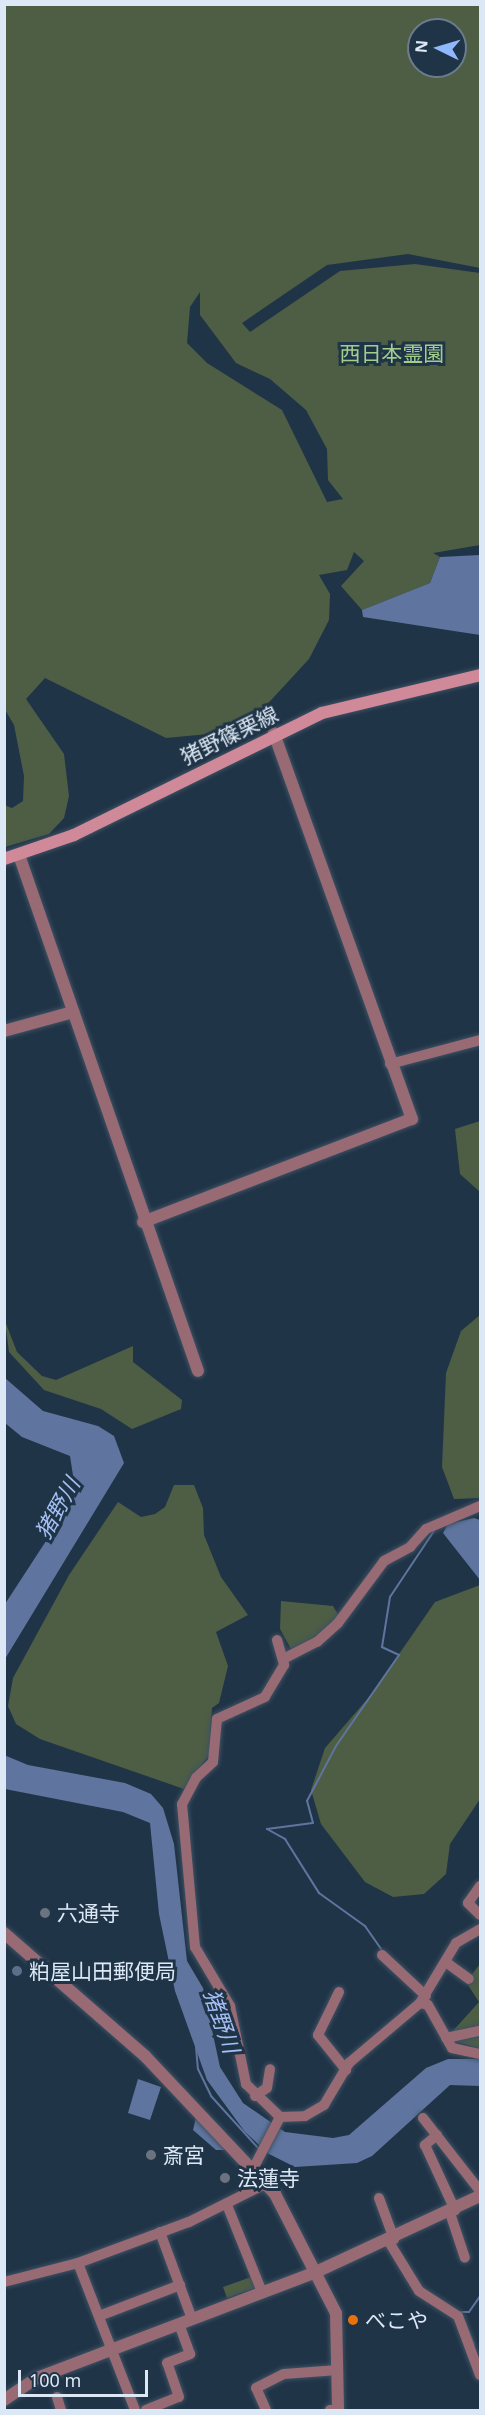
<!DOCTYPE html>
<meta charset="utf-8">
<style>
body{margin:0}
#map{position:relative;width:485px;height:2415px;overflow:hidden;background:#203447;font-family:"Noto Sans","Noto Sans JP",sans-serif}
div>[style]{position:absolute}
.green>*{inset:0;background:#4d5e45}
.water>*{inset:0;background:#5f759f}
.stream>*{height:2px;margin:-1px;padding:0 1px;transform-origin:1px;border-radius:1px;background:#5f759f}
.roads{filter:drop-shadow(0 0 2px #3e5163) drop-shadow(0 0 2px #3e5163)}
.minor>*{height:10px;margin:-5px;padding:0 5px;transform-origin:5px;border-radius:5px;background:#976a74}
.tertiary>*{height:12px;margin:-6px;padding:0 6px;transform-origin:6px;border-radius:6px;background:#976a74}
.secondary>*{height:12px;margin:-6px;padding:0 6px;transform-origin:6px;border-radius:6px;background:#cf8999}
.dots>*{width:16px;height:16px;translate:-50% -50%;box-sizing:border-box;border:3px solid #203447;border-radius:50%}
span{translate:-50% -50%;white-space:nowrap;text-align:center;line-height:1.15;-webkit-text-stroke:6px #203447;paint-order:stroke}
.park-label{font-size:21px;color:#a1cd8d}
.street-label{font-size:21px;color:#dce8f5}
.poi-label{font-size:21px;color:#dce8f5}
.left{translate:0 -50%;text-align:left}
.water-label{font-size:22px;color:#a4bff3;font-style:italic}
.frame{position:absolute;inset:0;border:6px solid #dce8f5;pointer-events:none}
.north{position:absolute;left:407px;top:18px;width:60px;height:60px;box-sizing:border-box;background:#203447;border:2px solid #6b7c8d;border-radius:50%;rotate:275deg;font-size:16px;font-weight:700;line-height:24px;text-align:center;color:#dce8f5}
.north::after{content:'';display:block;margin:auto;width:21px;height:27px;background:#8fb8fd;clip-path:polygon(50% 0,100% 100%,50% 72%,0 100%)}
.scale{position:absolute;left:18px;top:2370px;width:130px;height:27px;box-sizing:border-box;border:3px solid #dce8f5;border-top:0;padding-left:8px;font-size:18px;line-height:21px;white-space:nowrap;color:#dce8f5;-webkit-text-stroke:4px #203447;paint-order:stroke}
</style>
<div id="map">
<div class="green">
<div style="clip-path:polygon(evenodd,5px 5px,480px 5px,480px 268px,408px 254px,327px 265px,242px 323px,250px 332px,340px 271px,415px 264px,480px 273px,480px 545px,433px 553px,440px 557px,430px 583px,362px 610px,341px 586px,364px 561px,354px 552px,347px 570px,319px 575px,330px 594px,329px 620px,309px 659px,261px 711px,219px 733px,166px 738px,45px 678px,26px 699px,64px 754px,69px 796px,64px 818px,49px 834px,5px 847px,4px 805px,12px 808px,23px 801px,24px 776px,14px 725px,4px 708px,5px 5px,419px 30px,455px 30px,455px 66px,419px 66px,419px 30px,5px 5px,200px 292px,200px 315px,236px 363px,270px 379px,306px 410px,327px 449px,328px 480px,343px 499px,327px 502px,282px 410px,207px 363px,187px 343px,190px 307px,200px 292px)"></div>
<div style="clip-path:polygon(480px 1121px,480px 1192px,460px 1174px,455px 1129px)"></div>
<div style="clip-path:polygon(480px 1315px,480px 1498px,454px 1499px,442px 1467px,446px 1373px,461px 1331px)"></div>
<div style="clip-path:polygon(5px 1321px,17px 1352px,42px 1376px,56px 1380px,133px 1346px,133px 1362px,182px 1400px,181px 1409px,132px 1429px,101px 1409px,44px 1390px,9px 1352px)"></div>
<div style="clip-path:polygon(174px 1485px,194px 1485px,203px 1508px,204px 1535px,221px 1577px,248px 1615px,216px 1632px,228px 1666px,219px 1703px,212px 1708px,209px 1755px,184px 1789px,40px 1739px,16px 1724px,8px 1706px,13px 1678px,69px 1575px,118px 1502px,141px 1517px,155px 1514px,165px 1507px)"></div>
<div style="clip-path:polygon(480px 1585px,480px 1799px,450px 1844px,446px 1874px,424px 1894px,393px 1897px,365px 1882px,321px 1824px,311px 1790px,325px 1748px,370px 1696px,435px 1602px)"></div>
<div style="clip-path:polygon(281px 1601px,333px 1606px,339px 1616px,314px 1639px,291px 1649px,280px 1629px)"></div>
<div style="clip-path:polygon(480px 1964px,480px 2049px,455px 2041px,451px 2033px,479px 2002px,466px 1982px)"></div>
<div style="clip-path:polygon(251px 2277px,255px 2288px,227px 2298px,223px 2287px)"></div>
</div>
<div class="water">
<div style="clip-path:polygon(480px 555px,480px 635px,363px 617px,362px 610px,430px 583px,440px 557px)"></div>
<div style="clip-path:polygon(5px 1378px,43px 1411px,98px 1426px,114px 1436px,124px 1463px,5px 1659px,5px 1604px,76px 1495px,70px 1456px,22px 1437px,5px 1423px)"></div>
<div style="clip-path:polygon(474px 1518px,480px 1520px,480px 1580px,443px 1533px,448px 1524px)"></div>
<div style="clip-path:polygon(4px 1755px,28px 1765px,125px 1783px,151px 1794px,163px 1808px,174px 1844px,187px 1961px,203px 1988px,220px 2067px,243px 2103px,285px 2132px,333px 2138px,349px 2135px,426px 2068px,448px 2059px,480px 2059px,480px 2086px,450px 2085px,372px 2156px,357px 2163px,295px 2167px,269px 2154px,245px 2132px,207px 2080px,175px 1991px,159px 1914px,150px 1823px,123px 1812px,5px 1789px)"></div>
<div style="clip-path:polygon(138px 2079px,161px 2087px,150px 2120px,128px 2113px)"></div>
<div style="clip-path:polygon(196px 2118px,226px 2148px,224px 2150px,216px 2150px,193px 2130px)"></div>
</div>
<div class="stream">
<div style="left:267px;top:1829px;width:46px;rotate:-7.4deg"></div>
<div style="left:313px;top:1823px;width:23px;rotate:-105deg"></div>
<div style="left:307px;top:1801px;width:62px;rotate:-62.2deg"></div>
<div style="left:336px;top:1746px;width:111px;rotate:-55.3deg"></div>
<div style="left:399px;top:1655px;width:19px;rotate:-155deg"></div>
<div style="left:382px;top:1647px;width:51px;rotate:-80.9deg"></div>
<div style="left:390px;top:1597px;width:79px;rotate:-56.3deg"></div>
<div style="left:267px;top:1829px;width:21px;rotate:29deg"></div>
<div style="left:285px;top:1839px;width:64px;rotate:57.8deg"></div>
<div style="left:319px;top:1893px;width:57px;rotate:35.7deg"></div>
<div style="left:365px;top:1926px;width:29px;rotate:55deg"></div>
<div style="left:196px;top:2047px;width:22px;rotate:85deg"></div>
<div style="left:198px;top:2069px;width:30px;rotate:64deg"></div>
<div style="left:211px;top:2096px;width:70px;rotate:47.9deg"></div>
<div style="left:461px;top:2312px;width:8px"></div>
<div style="left:469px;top:2312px;width:19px;rotate:-55deg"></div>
<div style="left:465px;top:2322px;width:24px;rotate:68deg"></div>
</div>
<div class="roads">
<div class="minor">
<div style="left:390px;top:1064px;width:93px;rotate:-14.9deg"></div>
<div style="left:277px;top:1640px;width:26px;rotate:74deg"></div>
<div style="left:284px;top:1665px;width:37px;rotate:121deg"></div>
<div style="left:265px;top:1697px;width:53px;rotate:155.4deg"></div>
<div style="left:217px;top:1719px;width:43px;rotate:95.3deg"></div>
<div style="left:213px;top:1762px;width:23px;rotate:137deg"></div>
<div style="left:196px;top:1778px;width:30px;rotate:118deg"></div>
<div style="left:182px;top:1804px;width:144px;rotate:84.8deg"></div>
<div style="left:195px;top:1947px;width:69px;rotate:59.3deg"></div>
<div style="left:230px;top:2006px;width:80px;rotate:78.4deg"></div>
<div style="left:246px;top:2084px;width:47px;rotate:44.1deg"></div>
<div style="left:280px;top:2117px;width:25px;rotate:-2deg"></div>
<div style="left:305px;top:2116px;width:22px;rotate:-30deg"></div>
<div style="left:324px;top:2105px;width:49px;rotate:-59.2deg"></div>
<div style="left:349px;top:2063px;width:93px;rotate:-40.2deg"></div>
<div style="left:420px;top:2003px;width:70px;rotate:-59deg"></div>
<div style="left:456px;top:1943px;width:28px;rotate:-30deg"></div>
<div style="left:285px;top:1658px;width:36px;rotate:-27deg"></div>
<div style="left:317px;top:1642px;width:28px;rotate:-42deg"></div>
<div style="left:338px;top:1623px;width:77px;rotate:-53.4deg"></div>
<div style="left:384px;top:1561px;width:30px;rotate:-28deg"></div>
<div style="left:410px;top:1547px;width:24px;rotate:-48deg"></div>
<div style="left:426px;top:1529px;width:59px;rotate:-23.1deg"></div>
<div style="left:480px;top:1886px;width:21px;rotate:125deg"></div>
<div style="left:468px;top:1903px;width:17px;rotate:45deg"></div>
<div style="left:382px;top:1955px;width:60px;rotate:43deg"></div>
<div style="left:447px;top:1963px;width:27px;rotate:36deg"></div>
<div style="left:339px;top:1992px;width:48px;rotate:116deg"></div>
<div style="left:318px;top:2035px;width:45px;rotate:51.3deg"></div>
<div style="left:420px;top:2003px;width:8px;rotate:14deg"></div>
<div style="left:428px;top:2005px;width:49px;rotate:60.8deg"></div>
<div style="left:452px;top:2048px;width:29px;rotate:12deg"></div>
<div style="left:446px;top:2038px;width:35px;rotate:-12deg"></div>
<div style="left:255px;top:2096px;width:14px;rotate:-34deg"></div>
<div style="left:267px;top:2088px;width:19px;rotate:-81deg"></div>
<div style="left:423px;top:2118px;width:93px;rotate:52deg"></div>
<div style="left:437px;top:2135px;width:16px;rotate:140deg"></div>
<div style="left:425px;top:2145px;width:72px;rotate:65.2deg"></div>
<div style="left:254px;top:2167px;width:56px;rotate:-62.5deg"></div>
<div style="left:379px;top:2198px;width:44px;rotate:69.9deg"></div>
<div style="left:227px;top:2205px;width:94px;rotate:68.1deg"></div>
<div style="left:450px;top:2213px;width:47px;rotate:71.6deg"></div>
<div style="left:160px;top:2232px;width:93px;rotate:69.8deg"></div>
<div style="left:389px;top:2242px;width:57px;rotate:58.5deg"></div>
<div style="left:419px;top:2291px;width:46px;rotate:32.7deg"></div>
<div style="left:458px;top:2316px;width:63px;rotate:69.6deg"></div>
<div style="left:78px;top:2263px;width:158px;rotate:68.8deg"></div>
<div style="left:4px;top:2282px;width:76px;rotate:-14.4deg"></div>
<div style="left:78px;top:2263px;width:118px;rotate:-20.3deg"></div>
<div style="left:189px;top:2222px;width:85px;rotate:-26.6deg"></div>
<div style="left:99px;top:2316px;width:87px;rotate:-20.9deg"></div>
<div style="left:57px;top:2397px;width:14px;rotate:73deg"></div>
<div style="left:146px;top:2410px;width:35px;rotate:-22deg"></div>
<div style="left:179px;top:2397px;width:36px;rotate:-109deg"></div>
<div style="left:167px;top:2363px;width:25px;rotate:-21deg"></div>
<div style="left:190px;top:2354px;width:32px;rotate:-110deg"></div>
<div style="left:266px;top:2410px;width:24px;rotate:-114deg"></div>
<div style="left:256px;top:2388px;width:31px;rotate:-27deg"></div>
<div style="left:284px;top:2374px;width:54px;rotate:-4.2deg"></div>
<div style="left:330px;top:2410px;width:1px"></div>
</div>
<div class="tertiary">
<div style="left:19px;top:855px;width:546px;rotate:70.87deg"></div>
<div style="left:4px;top:1031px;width:72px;rotate:-15.4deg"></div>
<div style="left:143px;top:1222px;width:288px;rotate:-21deg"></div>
<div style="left:412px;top:1119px;width:410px;rotate:-109.7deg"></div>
<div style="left:4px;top:1933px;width:187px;rotate:41.1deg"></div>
<div style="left:145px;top:2056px;width:190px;rotate:46.7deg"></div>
<div style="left:275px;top:2194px;width:134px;rotate:62.9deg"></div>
<div style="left:336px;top:2313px;width:97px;rotate:88.8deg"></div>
<div style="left:4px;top:2400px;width:40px;rotate:-34deg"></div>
<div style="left:37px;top:2378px;width:298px;rotate:-20.8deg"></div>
<div style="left:316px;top:2272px;width:181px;rotate:-24.9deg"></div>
</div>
<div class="secondary">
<div style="left:4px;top:859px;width:74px;rotate:-18.9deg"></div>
<div style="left:74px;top:835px;width:276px;rotate:-26.2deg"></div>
<div style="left:322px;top:713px;width:163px;rotate:-13.5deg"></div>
</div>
</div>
<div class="dots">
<div style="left:45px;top:1913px;background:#6b7280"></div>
<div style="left:17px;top:1971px;background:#5c6f8a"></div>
<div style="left:151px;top:2155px;background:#6b7280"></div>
<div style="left:225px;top:2178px;background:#6b7280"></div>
<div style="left:353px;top:2320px;background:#e8710a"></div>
</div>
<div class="park-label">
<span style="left:392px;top:353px">西日本霊園</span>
</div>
<div class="street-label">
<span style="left:229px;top:735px;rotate:-26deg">猪野篠栗線</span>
</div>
<div class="poi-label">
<span class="left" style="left:57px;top:1913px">六通寺</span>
<span class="left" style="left:29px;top:1971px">粕屋山田郵便局</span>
<span class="left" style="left:163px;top:2155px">斎宮</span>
<span class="left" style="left:237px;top:2178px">法蓮寺</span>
<span class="left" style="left:365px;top:2320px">べこや</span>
</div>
<div class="water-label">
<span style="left:57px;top:1508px;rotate:-61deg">猪野川</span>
<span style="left:222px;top:2021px;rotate:71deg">猪野川</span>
</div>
<div class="frame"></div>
<div class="north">N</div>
<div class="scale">100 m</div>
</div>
